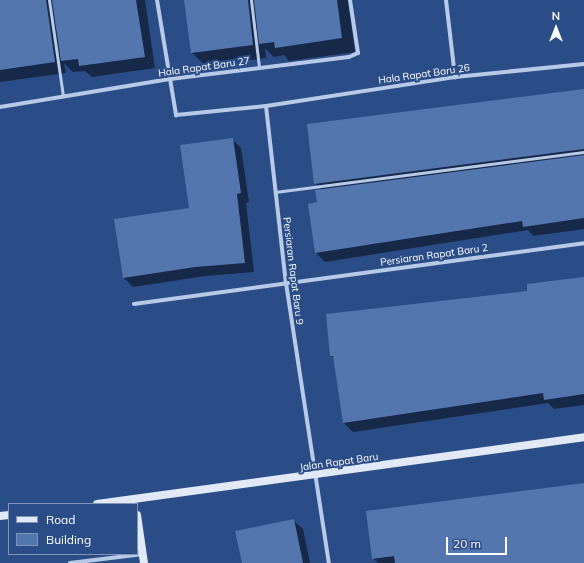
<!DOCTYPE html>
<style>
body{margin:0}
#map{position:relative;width:584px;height:563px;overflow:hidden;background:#2b4d87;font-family:Mulish,sans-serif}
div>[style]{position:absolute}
.shadow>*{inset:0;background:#0007}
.building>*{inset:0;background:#5376ae}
.lane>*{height:3px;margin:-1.5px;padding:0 1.5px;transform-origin:1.5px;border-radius:1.5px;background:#b7cae8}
.street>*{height:4px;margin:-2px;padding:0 2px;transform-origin:2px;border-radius:2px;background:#b7cae8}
.secondary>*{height:8px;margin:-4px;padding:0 4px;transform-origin:4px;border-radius:4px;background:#e1e9f7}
span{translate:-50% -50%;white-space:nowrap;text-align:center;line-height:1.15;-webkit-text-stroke:4px #2b4d87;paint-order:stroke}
.street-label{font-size:10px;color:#fff}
.legend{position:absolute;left:8px;top:503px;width:130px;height:52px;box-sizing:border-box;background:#2b4d87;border:1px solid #8094b7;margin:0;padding:5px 7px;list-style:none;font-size:12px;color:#fff}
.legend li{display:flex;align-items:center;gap:8px;height:20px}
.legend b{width:20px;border:1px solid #8094b7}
.north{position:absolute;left:536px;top:8px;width:40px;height:40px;-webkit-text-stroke:3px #2b4d87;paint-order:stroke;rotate:0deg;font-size:11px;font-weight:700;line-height:16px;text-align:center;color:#fff}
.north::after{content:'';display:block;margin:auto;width:14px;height:18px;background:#fff;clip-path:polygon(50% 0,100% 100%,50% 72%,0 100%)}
.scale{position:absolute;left:446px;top:537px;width:61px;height:18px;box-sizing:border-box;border:2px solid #fff;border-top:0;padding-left:5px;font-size:12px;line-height:14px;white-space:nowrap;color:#fff;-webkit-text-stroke:3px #2b4d87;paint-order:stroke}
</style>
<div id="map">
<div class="shadow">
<div style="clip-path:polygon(0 0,145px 0,155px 68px,92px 77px,85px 71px,73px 72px,64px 63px,66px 73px,0 82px)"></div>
<div style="clip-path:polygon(185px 0,348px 0,355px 52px,289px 61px,284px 55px,274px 57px,265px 48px,266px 58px,206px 66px,192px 53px)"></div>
<div style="clip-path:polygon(584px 90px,584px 229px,533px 236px,528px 230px,325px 262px,316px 253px,318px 203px,322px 190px,315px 183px)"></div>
<div style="clip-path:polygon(232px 139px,241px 148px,249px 202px,246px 203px,254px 272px,205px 276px,133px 287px,124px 278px,190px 209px)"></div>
<div style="clip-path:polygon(584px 278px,584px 405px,554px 409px,548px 403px,353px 432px,344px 423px,335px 359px,331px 356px,529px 292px)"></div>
<div style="clip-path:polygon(584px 484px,584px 563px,378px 563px,373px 558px)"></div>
<div style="clip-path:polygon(293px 520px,303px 529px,310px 563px,243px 563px)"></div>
</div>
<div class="building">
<div style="clip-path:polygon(0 0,46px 0,55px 62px,0 70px)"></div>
<div style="clip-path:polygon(52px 0,136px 0,145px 57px,79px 66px,78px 59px,61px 61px)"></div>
<div style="clip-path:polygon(184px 0,248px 0,253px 45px,191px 53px)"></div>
<div style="clip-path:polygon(254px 0,337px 0,342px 38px,275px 48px,274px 42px,259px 44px)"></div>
<div style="clip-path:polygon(584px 89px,584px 149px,314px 184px,307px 124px)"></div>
<div style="clip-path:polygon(233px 138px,241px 193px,237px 194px,245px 263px,195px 267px,123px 278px,114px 219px,189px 208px,180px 145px)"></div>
<div style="clip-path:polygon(584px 155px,584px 218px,523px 227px,522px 221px,315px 253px,308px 204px,317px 202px,315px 190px)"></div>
<div style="clip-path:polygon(584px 277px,584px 394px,544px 400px,543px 393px,343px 423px,333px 356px,330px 356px,326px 314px,527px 291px,527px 284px)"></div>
<div style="clip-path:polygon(584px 483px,584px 563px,395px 563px,394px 556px,372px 559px,366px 511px)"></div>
<div style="clip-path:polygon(294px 519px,303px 563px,242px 563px,235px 531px)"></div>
</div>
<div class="lane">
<div style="left:49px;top:0;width:97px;rotate:81.7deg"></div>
<div style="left:251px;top:0;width:67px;rotate:83.2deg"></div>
<div style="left:275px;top:192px;width:312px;rotate:-7.4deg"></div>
</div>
<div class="street">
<div style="left:157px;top:0;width:117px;rotate:80.6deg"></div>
<div style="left:176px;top:115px;width:90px;rotate:-5.7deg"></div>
<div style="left:266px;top:106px;width:178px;rotate:83.6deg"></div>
<div style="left:286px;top:283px;width:283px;rotate:81.3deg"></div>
<div style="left:446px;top:0;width:78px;rotate:83.3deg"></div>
<div style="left:266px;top:106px;width:191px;rotate:-8.7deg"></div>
<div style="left:455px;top:77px;width:130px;rotate:-5.8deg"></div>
<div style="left:0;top:107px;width:172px;rotate:-9.4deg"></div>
<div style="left:170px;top:79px;width:180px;rotate:-7deg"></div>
<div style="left:349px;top:57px;width:10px;rotate:-24deg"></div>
<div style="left:358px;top:53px;width:54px;rotate:-98.6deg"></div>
<div style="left:134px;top:304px;width:454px;rotate:-7.7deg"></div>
<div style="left:70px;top:563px;width:74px;rotate:-7deg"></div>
</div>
<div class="secondary">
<div style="left:97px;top:504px;width:492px;rotate:-7.8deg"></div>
<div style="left:137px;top:515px;width:49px;rotate:81.7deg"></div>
<div style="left:0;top:516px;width:9px;rotate:-6deg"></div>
</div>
<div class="street-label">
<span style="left:204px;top:67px;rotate:-8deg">Hala Rapat Baru 27</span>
<span style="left:424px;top:74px;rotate:-8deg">Hala Rapat Baru 26</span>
<span style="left:434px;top:255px;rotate:-8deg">Persiaran Rapat Baru 2</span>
<span style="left:293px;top:271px;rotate:83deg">Persiaran Rapat Baru 9</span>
<span style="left:339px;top:462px;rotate:-8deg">Jalan Rapat Baru</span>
</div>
<ul class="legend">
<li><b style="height:5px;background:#e1e9f7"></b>Road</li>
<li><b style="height:11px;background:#5376ae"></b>Building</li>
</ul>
<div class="north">N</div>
<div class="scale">20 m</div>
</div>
